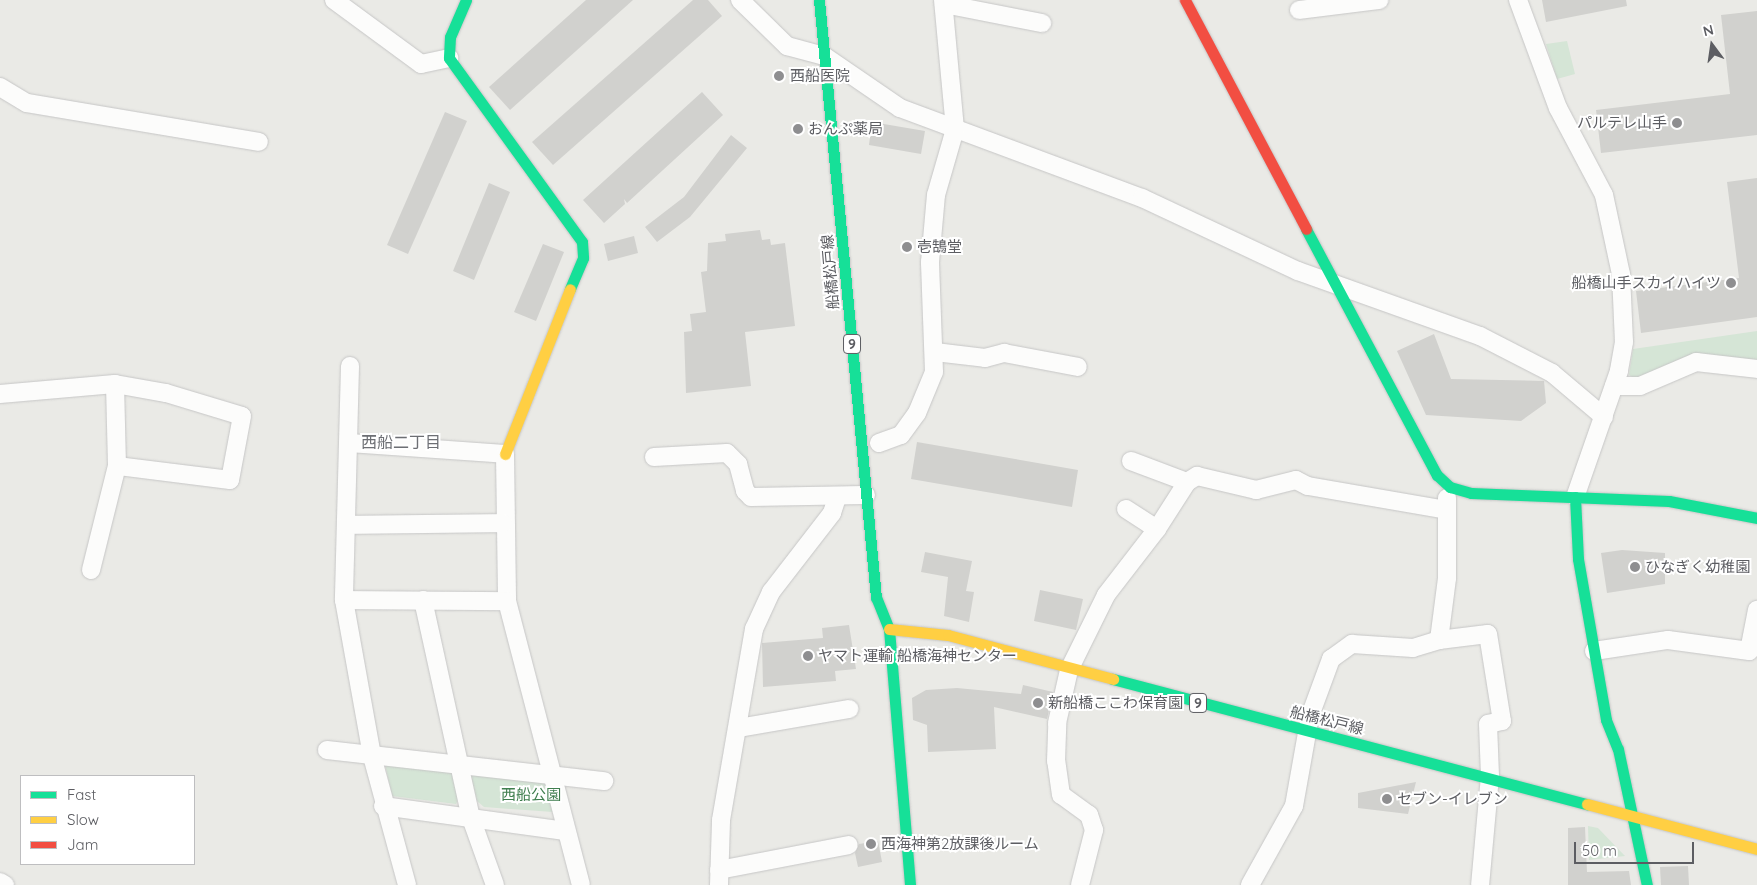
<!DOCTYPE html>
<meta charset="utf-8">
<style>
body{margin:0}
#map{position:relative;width:1757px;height:885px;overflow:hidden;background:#eaeae6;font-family:Quicksand,"Noto Sans JP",sans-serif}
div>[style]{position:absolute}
.green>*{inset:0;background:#d5e5d6}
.building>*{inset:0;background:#d1d1ce}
.roads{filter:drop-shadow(0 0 1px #c6c6c6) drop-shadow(0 0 1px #c6c6c6)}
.street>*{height:18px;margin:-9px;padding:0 9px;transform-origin:9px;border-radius:9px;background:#fcfcfb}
.fast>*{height:11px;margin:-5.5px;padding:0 5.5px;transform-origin:5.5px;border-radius:5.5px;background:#16e098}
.slow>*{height:11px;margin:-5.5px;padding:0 5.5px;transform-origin:5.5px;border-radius:5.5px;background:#ffcf43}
.jam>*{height:11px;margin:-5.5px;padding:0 5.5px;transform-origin:5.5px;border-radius:5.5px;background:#f24e42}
.dots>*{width:14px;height:14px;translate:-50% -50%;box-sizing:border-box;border:2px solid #fff;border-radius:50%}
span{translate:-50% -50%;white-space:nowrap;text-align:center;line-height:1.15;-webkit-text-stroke:4px #fff;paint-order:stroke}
.shield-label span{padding:1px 4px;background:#fff;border:1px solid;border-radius:4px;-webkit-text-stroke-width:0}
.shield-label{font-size:14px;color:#5c5d62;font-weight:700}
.poi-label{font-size:15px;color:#5c5d62}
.left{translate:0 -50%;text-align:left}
.right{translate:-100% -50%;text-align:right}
.street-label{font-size:15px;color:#5c5d62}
.park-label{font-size:15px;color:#3f7e4e}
.neighbourhood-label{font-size:16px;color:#6d6f74}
.legend{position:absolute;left:20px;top:775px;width:175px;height:90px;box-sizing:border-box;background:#fff;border:1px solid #bebec0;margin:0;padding:6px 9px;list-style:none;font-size:15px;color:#5c5d62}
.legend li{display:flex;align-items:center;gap:10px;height:25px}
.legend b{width:25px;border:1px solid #bebec0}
.north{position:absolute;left:1687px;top:20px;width:50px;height:50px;-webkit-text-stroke:4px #fff;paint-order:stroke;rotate:346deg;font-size:14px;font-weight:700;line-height:20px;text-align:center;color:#5c5d62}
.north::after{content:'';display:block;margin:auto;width:18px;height:22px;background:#5c5d62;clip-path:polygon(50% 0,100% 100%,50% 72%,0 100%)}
.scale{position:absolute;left:1574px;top:842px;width:120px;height:22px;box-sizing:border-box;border:2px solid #5c5d62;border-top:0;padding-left:6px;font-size:15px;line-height:18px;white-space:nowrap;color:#5c5d62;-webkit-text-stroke:4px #fff;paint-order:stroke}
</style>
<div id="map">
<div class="green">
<div style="clip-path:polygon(1567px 41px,1575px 74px,1557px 79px,1546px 44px)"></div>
<div style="clip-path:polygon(1757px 331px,1757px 364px,1726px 358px,1637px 380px,1629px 375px,1633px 349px)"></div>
<div style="clip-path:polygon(385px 764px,445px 769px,454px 774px,458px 800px,456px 804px,392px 796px)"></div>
<div style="clip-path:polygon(474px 773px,546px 783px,553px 812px,484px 807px,477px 801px,471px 777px)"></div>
<div style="clip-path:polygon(1588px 826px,1598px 828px,1625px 856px,1589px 860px)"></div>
</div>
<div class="building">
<div style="clip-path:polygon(586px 0,633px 0,510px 110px,489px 87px)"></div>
<div style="clip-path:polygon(693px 0,708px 0,722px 16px,553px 165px,532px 142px)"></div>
<div style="clip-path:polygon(1542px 0,1626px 0,1627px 6px,1546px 22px)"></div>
<div style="clip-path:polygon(1757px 11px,1757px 135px,1601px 153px,1596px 110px,1730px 94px,1721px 15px)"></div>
<div style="clip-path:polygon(702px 92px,723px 115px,627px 203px,624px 199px,625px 204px,604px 223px,583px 200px)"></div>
<div style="clip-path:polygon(445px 112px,467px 121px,408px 254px,387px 245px)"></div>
<div style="clip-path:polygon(872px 122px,925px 131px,921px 154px,869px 145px)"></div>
<div style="clip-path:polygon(731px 135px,747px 148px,690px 217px,657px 242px,645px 227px,684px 197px)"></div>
<div style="clip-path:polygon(1757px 178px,1757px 317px,1641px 333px,1636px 291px,1739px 278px,1727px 182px)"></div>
<div style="clip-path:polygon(489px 183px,510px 192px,474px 280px,453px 271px)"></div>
<div style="clip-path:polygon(760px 230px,762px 240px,770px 239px,771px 245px,785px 243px,795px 326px,745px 332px,751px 386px,686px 393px,684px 332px,692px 331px,690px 314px,706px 312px,701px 272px,707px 271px,708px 243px,726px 241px,725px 234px)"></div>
<div style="clip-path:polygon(634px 236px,638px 253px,608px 261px,604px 244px)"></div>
<div style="clip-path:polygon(543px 244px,564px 252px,536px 321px,514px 312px)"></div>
<div style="clip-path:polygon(1434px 334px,1451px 379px,1544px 381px,1546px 403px,1521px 421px,1426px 415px,1397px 351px)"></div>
<div style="clip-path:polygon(917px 442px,1078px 470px,1072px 507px,911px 479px)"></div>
<div style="clip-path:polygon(1622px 550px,1665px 553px,1665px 584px,1607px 593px,1601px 553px)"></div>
<div style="clip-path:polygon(925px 552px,972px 561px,966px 591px,974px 592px,969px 622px,944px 616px,948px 577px,921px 572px)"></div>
<div style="clip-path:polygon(1040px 590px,1083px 599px,1076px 630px,1034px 621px)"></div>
<div style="clip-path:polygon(849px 625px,856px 669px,835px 671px,836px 681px,763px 687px,762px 643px,823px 638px,822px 628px)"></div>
<div style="clip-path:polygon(1023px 685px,1053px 692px,1047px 719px,994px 707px,996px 749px,928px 752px,927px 725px,913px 720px,912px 698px,926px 690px,957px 688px,1021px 694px)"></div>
<div style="clip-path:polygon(1416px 782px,1408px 814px,1358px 808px,1358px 793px)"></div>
<div style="clip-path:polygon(1585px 827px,1587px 872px,1629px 871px,1631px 885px,1568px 885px,1568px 828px)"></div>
<div style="clip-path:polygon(878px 841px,882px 862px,858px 867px,855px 853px,859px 844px)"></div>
<div style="clip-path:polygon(1688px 866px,1689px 885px,1661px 885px,1660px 867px)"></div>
</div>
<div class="roads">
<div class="street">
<div style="left:334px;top:0;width:108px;rotate:36.3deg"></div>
<div style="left:421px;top:64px;width:29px;rotate:-12deg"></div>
<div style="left:740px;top:0;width:66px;rotate:44.4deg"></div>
<div style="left:787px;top:46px;width:38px;rotate:15deg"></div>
<div style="left:824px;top:56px;width:92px;rotate:34.4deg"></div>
<div style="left:900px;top:108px;width:258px;rotate:20.4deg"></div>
<div style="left:1142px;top:198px;width:172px;rotate:25.1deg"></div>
<div style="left:1298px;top:271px;width:193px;rotate:19.7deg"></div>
<div style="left:1480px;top:336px;width:81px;rotate:27.2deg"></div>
<div style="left:1552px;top:373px;width:68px;rotate:40.2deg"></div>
<div style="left:1518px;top:0;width:115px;rotate:69.7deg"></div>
<div style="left:1558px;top:108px;width:98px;rotate:62.1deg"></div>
<div style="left:1604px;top:195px;width:81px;rotate:77.9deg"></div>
<div style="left:1621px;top:274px;width:68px;rotate:87.5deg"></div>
<div style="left:1624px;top:342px;width:29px;rotate:100deg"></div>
<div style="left:1619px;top:371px;width:133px;rotate:109.2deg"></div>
<div style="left:944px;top:4px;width:100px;rotate:11deg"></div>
<div style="left:1299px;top:10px;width:81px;rotate:-7.1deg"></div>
<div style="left:0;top:87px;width:31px;rotate:31deg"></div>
<div style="left:27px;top:103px;width:235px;rotate:9.5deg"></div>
<div style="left:935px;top:352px;width:50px;rotate:6.8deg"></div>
<div style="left:985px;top:358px;width:20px;rotate:-15deg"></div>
<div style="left:1004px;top:353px;width:75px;rotate:10.7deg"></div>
<div style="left:350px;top:366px;width:234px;rotate:91.5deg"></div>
<div style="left:344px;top:600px;width:158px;rotate:79.8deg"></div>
<div style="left:372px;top:756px;width:134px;rotate:74.8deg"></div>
<div style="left:1614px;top:386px;width:26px"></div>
<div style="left:1640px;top:386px;width:61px;rotate:-23.2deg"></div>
<div style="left:1696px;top:362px;width:61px;rotate:6.5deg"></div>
<div style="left:0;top:394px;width:115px;rotate:-5deg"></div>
<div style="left:115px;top:384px;width:52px;rotate:10deg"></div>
<div style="left:166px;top:393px;width:79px;rotate:16.8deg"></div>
<div style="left:242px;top:416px;width:65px;rotate:100.6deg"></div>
<div style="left:230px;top:480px;width:114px;rotate:-172.9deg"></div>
<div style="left:349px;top:443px;width:156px;rotate:4deg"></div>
<div style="left:505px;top:454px;width:147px;rotate:89.2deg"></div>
<div style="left:507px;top:601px;width:293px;rotate:75.4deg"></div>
<div style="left:879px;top:443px;width:23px;rotate:-20deg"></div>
<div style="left:901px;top:435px;width:27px;rotate:-54deg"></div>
<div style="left:917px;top:413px;width:44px;rotate:-67.5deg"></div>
<div style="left:934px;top:372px;width:110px;rotate:-92.1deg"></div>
<div style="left:930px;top:262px;width:67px;rotate:-84.9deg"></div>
<div style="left:936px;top:195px;width:69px;rotate:-73.9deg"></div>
<div style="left:955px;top:129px;width:130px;rotate:-95.3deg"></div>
<div style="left:654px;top:457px;width:73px;rotate:-3.1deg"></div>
<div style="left:727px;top:453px;width:16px;rotate:45deg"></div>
<div style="left:738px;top:464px;width:28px;rotate:75deg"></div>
<div style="left:745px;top:491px;width:8px;rotate:45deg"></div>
<div style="left:751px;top:497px;width:115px;rotate:-1deg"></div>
<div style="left:1131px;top:461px;width:60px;rotate:20.6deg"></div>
<div style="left:1126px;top:509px;width:37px;rotate:33deg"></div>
<div style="left:347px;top:525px;width:156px;rotate:-0.7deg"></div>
<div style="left:91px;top:570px;width:107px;rotate:-76deg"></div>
<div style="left:117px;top:466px;width:82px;rotate:-91.4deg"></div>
<div style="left:344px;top:600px;width:163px;rotate:0.4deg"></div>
<div style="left:423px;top:600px;width:223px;rotate:77.6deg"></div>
<div style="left:471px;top:818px;width:71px;rotate:70.3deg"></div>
<div style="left:1439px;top:640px;width:49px;rotate:-7deg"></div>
<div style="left:1488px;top:634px;width:88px;rotate:80.9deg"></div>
<div style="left:1502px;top:721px;width:14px;rotate:168deg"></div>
<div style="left:1488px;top:724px;width:52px;rotate:87.8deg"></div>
<div style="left:1490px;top:776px;width:109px;rotate:95.2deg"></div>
<div style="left:1594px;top:651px;width:75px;rotate:-8.5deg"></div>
<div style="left:1668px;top:640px;width:82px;rotate:7.7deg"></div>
<div style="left:1749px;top:651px;width:42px;rotate:-79deg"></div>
<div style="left:738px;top:728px;width:113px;rotate:-9.7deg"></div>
<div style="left:327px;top:750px;width:279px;rotate:6.4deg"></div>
<div style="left:383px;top:806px;width:184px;rotate:7.8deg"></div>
<div style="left:719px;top:870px;width:132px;rotate:-10.9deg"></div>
<div style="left:0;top:882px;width:6px;rotate:31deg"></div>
<div style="left:719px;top:885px;width:65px;rotate:-88.2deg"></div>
<div style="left:721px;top:820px;width:194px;rotate:-80.2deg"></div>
<div style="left:754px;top:629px;width:41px;rotate:-65.3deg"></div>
<div style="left:771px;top:592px;width:100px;rotate:-52.3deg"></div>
<div style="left:832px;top:513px;width:16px;rotate:-72deg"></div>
<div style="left:1080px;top:885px;width:57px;rotate:-75.7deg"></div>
<div style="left:1094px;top:830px;width:16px;rotate:-108deg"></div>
<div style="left:1089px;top:815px;width:34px;rotate:-144deg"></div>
<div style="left:1061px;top:795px;width:34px;rotate:-98deg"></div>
<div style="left:1056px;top:761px;width:38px;rotate:-88deg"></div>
<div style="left:1057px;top:723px;width:54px;rotate:-77.2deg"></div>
<div style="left:1069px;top:670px;width:84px;rotate:-63.7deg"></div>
<div style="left:1106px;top:595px;width:83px;rotate:-52.3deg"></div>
<div style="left:1157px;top:529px;width:56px;rotate:-57.4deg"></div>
<div style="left:1187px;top:482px;width:12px;rotate:-31deg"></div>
<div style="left:1197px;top:476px;width:61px;rotate:13.3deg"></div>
<div style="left:1256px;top:490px;width:41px;rotate:-14deg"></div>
<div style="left:1296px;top:480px;width:13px;rotate:27deg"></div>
<div style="left:1308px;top:486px;width:141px;rotate:9.8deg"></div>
<div style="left:1250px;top:885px;width:90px;rotate:-60.9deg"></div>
<div style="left:1294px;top:806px;width:91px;rotate:-79.9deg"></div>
<div style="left:1310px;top:716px;width:61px;rotate:-69.8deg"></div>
<div style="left:1331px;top:659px;width:26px;rotate:-36deg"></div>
<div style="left:1352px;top:644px;width:61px;rotate:3.8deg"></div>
<div style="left:1413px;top:648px;width:27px;rotate:-17deg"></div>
<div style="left:1439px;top:640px;width:63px;rotate:-82.6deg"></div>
<div style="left:1447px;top:578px;width:80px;rotate:-90deg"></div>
</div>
<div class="fast">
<div style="left:466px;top:0;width:40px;rotate:113.4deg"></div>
<div style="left:450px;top:37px;width:21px;rotate:93deg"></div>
<div style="left:449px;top:58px;width:227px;rotate:54.1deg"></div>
<div style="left:582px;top:242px;width:16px;rotate:86deg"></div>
<div style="left:583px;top:258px;width:34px;rotate:113deg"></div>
<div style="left:819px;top:0;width:600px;rotate:84.55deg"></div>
<div style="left:876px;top:597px;width:35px;rotate:68deg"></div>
<div style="left:1306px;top:229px;width:279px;rotate:62deg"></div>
<div style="left:1437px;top:475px;width:18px;rotate:43deg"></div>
<div style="left:1450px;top:487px;width:22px;rotate:16deg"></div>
<div style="left:1471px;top:493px;width:198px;rotate:2.3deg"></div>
<div style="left:1669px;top:501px;width:90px;rotate:10.9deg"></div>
<div style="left:1575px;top:497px;width:62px;rotate:87.2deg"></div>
<div style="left:1578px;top:559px;width:163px;rotate:80.1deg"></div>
<div style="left:1606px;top:720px;width:31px;rotate:68deg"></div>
<div style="left:1618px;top:749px;width:139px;rotate:78deg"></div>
<div style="left:889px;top:629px;width:257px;rotate:85.3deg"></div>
<div style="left:1113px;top:679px;width:490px;rotate:14.8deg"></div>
</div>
<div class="slow">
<div style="left:505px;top:454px;width:177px;rotate:-68.5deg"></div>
<div style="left:889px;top:629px;width:59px;rotate:5.8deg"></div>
<div style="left:948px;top:635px;width:171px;rotate:14.9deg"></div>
<div style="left:1587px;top:804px;width:176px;rotate:14.8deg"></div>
</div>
<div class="jam">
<div style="left:1185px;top:0;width:259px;rotate:62.1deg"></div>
</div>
</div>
<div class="dots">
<div style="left:779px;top:76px;background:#8e8e90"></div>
<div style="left:1677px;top:123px;background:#8e8e90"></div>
<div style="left:798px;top:129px;background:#8e8e90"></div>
<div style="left:907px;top:247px;background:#8e8e90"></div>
<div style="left:1731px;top:283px;background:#8e8e90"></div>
<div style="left:1635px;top:567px;background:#8e8e90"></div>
<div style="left:808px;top:656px;background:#8e8e90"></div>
<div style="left:1038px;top:703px;background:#8e8e90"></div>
<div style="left:1387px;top:799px;background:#8e8e90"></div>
<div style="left:871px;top:844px;background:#8e8e90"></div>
</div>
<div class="shield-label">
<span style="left:852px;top:344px">9</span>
<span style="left:1198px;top:703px">9</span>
</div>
<div class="poi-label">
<span class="left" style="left:790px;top:76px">西船医院</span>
<span class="right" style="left:1667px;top:123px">パルテレ山手</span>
<span class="left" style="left:808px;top:129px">おんぷ薬局</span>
<span class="left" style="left:917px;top:247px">壱鵠堂</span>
<span class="right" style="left:1721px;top:283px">船橋山手スカイハイツ</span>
<span class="left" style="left:1645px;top:567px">ひなぎく幼稚園</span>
<span class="left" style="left:818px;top:656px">ヤマト運輸 船橋海神センター</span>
<span class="left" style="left:1048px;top:703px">新船橋ここわ保育園</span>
<span class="left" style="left:1397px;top:799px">セブン-イレブン</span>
<span class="left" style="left:881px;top:844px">西海神第2放課後ルーム</span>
</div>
<div class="street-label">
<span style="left:830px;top:272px;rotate:-95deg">船橋松戸線</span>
<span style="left:1327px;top:720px;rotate:14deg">船橋松戸線</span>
</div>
<div class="park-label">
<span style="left:531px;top:795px">西船公園</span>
</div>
<div class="neighbourhood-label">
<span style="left:401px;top:442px">西船二丁目</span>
</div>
<ul class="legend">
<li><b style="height:6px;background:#16e098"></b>Fast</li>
<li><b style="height:6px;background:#ffcf43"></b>Slow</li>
<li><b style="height:6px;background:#f24e42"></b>Jam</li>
</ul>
<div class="north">N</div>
<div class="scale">50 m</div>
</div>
